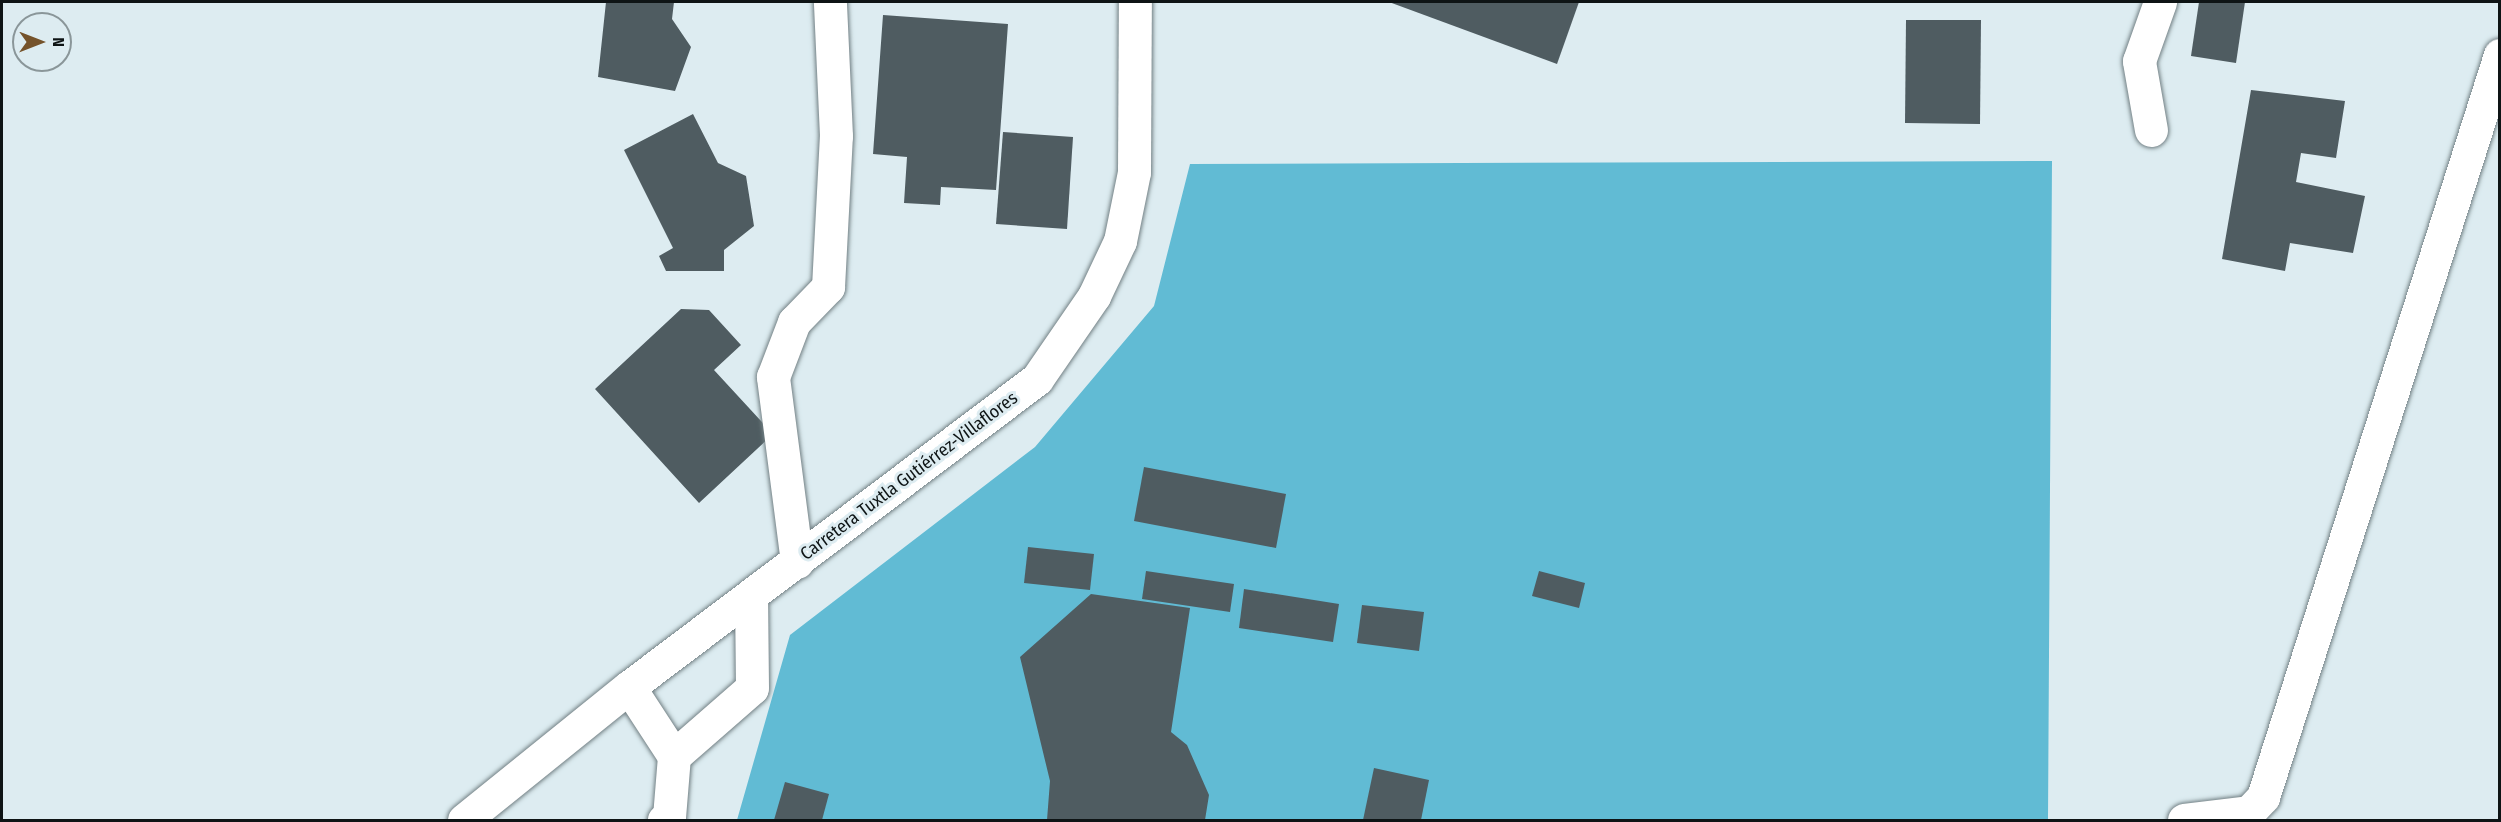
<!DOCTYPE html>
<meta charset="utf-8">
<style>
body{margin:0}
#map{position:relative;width:2501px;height:822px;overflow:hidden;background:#ddecf1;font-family:"Fira Sans Condensed",sans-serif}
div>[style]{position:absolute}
.forest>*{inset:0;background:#61bbd4}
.building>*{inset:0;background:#4f5c61}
.roads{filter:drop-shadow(0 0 2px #728084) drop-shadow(0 0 2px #728084)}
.minor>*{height:33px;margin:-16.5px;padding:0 16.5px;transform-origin:16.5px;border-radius:16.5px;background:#fff}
.major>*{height:33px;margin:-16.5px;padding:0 16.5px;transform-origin:16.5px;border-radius:16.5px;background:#fff}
span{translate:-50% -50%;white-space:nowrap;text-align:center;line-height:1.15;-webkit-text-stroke:6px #ddecf1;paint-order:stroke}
.street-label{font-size:18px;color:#0e1415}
.frame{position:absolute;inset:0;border:3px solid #0e1415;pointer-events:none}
.north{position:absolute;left:12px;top:12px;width:60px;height:60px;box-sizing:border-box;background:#ddecf1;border:2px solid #8a9699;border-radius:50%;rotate:90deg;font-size:16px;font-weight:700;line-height:24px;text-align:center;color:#0e1415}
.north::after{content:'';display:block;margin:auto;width:21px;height:27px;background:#75532b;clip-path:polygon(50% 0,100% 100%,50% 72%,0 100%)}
</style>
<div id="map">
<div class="forest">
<div style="clip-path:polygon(2052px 161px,2048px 820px,737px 820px,790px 635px,1035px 447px,1154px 306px,1190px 164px)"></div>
</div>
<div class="building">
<div style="clip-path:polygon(606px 2px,674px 2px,672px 19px,691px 47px,675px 91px,598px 77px)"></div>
<div style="clip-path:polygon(1389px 2px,1579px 2px,1557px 64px)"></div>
<div style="clip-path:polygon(2199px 2px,2245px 2px,2236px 63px,2191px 56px)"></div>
<div style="clip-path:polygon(883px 15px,1008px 24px,996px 190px,941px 187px,940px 205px,904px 203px,907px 157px,873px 154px)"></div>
<div style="clip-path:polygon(1906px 20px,1981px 20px,1980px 124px,1905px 123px)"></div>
<div style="clip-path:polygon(2251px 90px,2345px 101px,2336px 158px,2301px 153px,2296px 182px,2365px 196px,2353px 253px,2290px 243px,2285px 271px,2222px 259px)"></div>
<div style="clip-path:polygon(693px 114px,718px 163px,746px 176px,754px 226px,724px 250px,724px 271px,666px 271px,659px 256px,673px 248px,624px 150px)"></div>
<div style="clip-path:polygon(1003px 132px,1073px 137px,1067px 229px,996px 224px)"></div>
<div style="clip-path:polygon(681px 309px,709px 310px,741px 345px,714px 370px,773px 434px,699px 503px,595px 389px)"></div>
<div style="clip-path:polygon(1144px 467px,1286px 494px,1276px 548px,1134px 521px)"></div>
<div style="clip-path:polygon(1028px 547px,1094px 554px,1090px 590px,1024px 583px)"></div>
<div style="clip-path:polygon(1146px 571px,1234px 584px,1230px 612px,1142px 599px)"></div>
<div style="clip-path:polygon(1539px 571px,1585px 583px,1579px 608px,1532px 596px)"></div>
<div style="clip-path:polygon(1244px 589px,1339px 604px,1333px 642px,1239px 628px)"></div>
<div style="clip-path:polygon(1091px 594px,1190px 608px,1171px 732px,1187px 745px,1209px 795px,1205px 820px,1047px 820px,1050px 781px,1020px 657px)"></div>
<div style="clip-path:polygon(1362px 605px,1424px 612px,1419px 651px,1357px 643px)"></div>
<div style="clip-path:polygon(1374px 768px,1429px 780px,1421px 820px,1363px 820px)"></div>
<div style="clip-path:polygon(785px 782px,829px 794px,822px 820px,774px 820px)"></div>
</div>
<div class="roads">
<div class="minor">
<div style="left:2151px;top:130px;width:70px;rotate:-99.9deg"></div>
<div style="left:2139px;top:61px;width:63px;rotate:-70.4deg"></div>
<div style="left:797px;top:562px;width:187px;rotate:-97.4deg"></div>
<div style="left:773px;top:377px;width:59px;rotate:-69.1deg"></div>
<div style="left:794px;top:322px;width:49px;rotate:-45.8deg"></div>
<div style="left:828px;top:287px;width:151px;rotate:-87deg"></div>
<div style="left:836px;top:136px;width:134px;rotate:-92.6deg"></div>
<div style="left:629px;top:687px;width:82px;rotate:56.9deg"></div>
<div style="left:674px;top:756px;width:61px;rotate:94.7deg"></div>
<div style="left:669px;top:817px;width:6px;rotate:149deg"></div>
<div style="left:674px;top:756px;width:103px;rotate:-41.1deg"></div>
<div style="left:752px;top:688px;width:91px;rotate:-90.6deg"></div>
<div style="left:2184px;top:820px;width:65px;rotate:-7deg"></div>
<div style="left:2249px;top:812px;width:21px;rotate:-47deg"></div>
<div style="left:2263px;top:797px;width:779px;rotate:-72.29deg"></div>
</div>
<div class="major">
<div style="left:464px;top:820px;width:212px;rotate:-38.9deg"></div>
<div style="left:629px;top:687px;width:511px;rotate:-37.05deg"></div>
<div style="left:1037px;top:379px;width:101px;rotate:-55.5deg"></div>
<div style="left:1094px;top:296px;width:61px;rotate:-64.7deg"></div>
<div style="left:1120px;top:241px;width:70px;rotate:-78.5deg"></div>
<div style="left:1134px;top:172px;width:170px;rotate:-89.7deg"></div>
</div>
</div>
<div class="street-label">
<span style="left:909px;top:476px;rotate:-37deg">Carretera Tuxtla Gutiérrez-Villaflores</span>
</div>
<div class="frame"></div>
<div class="north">N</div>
</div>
